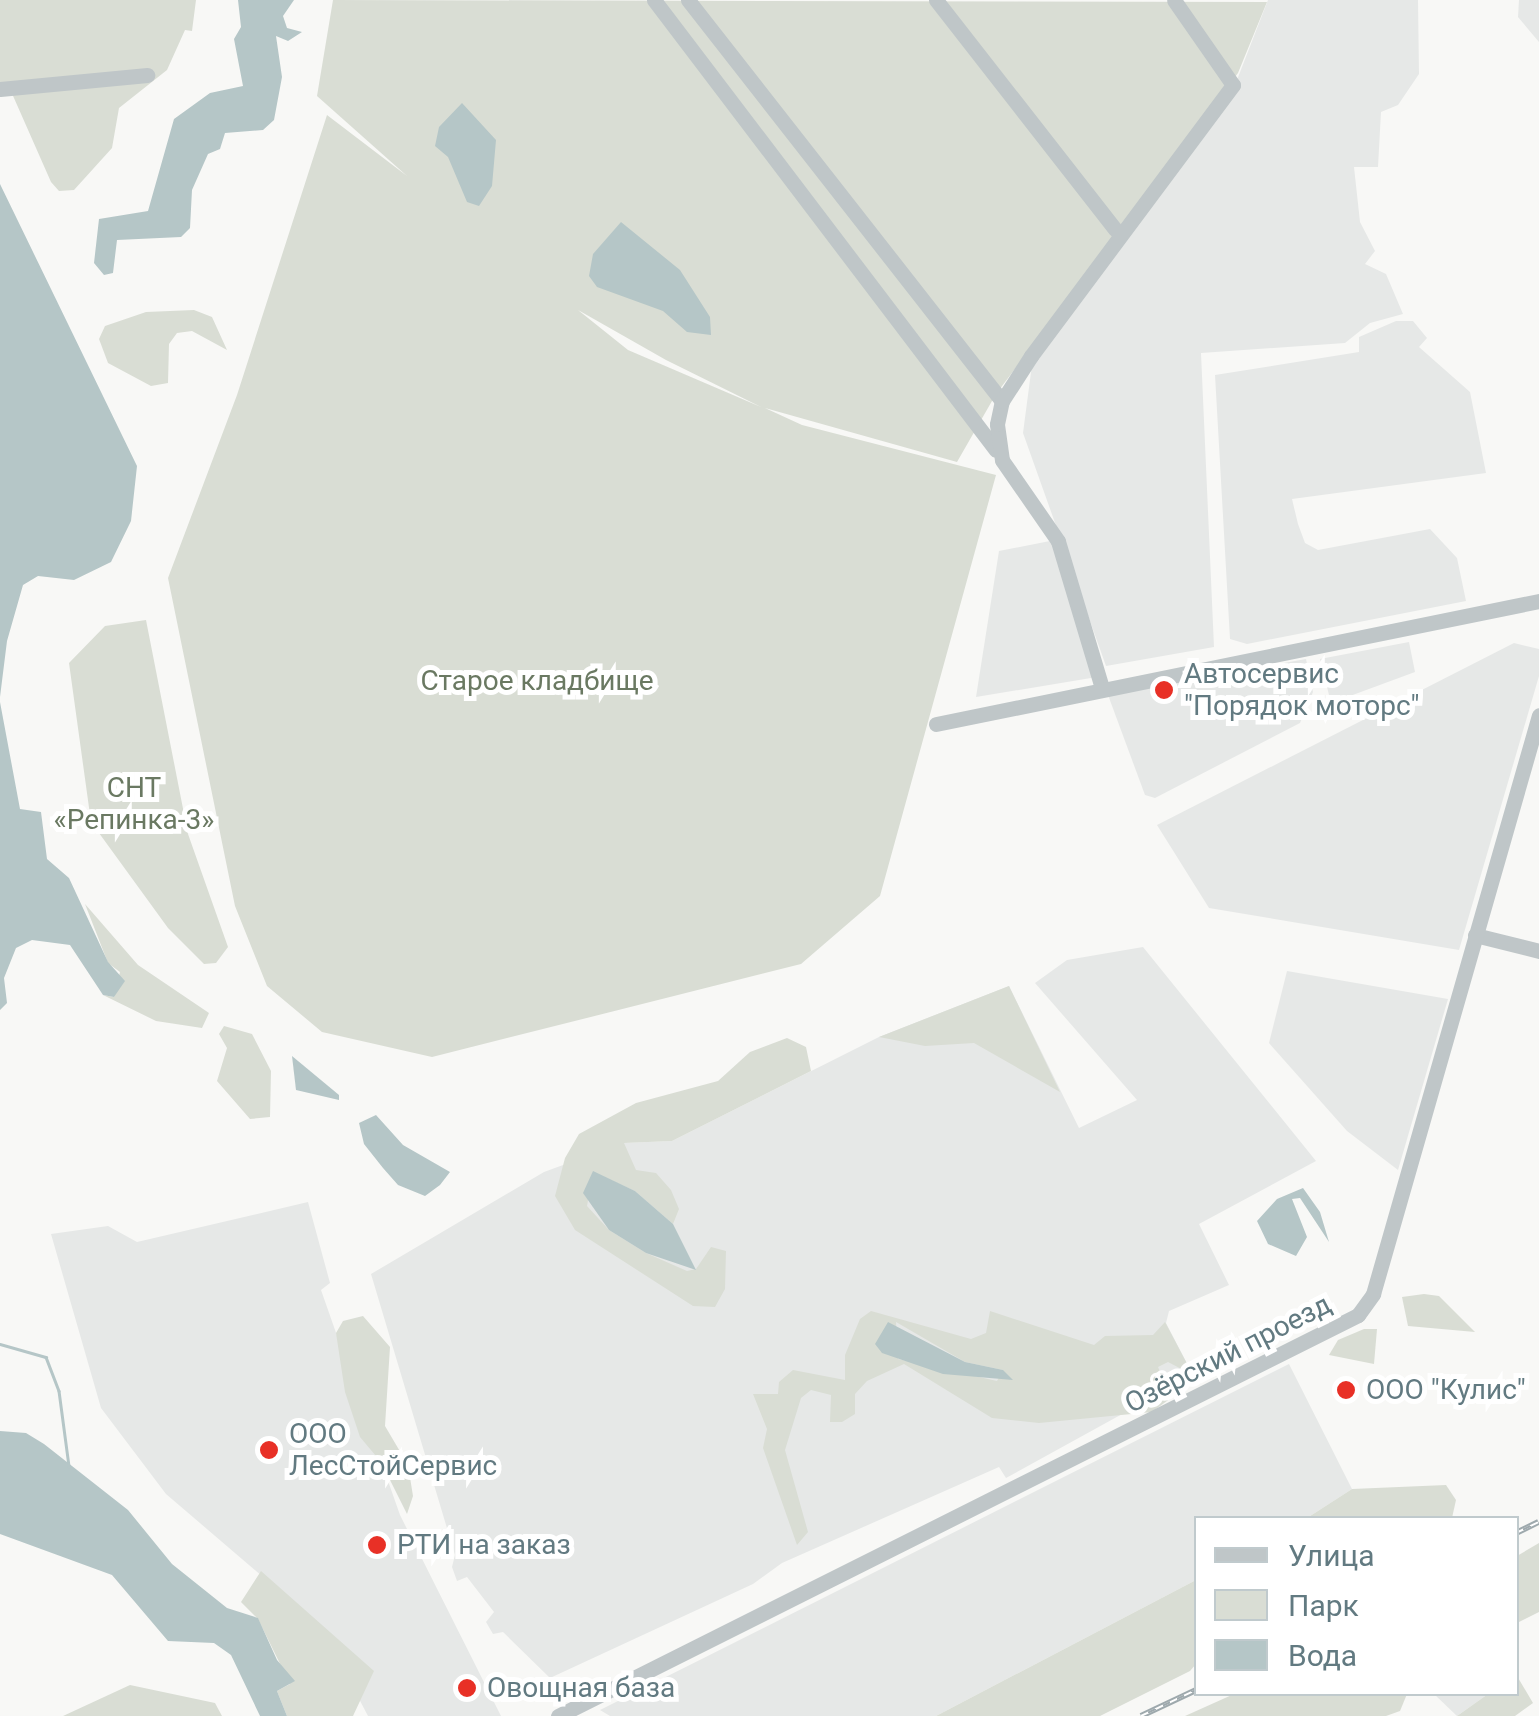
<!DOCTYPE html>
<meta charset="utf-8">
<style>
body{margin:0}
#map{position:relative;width:1539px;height:1716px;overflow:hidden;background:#f8f8f6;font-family:Roboto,sans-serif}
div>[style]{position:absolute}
.built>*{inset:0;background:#e6e8e7}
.green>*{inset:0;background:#d9ddd4}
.water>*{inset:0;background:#b5c6c7}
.stream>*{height:2.5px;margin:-1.25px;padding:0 1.25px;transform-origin:1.25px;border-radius:1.25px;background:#b5c6c7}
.minor>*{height:15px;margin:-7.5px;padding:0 7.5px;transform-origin:7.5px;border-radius:7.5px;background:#bfc6c8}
.rail>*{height:6px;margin-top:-3px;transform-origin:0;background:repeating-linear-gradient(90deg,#fff 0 8px,#9ea9ad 0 16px);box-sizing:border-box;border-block:2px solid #9ea9ad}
.dots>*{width:28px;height:28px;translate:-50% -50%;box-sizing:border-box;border:5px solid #fff;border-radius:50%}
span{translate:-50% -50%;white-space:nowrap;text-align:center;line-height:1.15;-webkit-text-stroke:10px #fff;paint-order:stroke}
.poi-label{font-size:28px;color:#627a81}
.left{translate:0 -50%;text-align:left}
.park-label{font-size:28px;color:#6a7962}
.street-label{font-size:28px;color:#627a81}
.legend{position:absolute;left:1194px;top:1516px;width:325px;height:180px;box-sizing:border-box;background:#fff;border:2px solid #c0cacd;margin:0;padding:12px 18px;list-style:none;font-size:30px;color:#627a81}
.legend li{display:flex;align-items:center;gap:20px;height:50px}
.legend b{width:50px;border:2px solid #c0cacd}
</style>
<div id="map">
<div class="built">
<div style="clip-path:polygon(1268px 0,1418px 0,1419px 74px,1398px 105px,1381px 112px,1378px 167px,1354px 167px,1360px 222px,1375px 251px,1365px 264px,1386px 274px,1403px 314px,1370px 323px,1345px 343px,1201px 353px,1214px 647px,1106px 666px,1023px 433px,1033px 357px,1235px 85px)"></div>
<div style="clip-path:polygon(1519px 0,1539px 0,1539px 42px,1518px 17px)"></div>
<div style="clip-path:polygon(1396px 321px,1413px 321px,1427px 338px,1419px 347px,1470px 392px,1486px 473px,1292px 499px,1298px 524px,1305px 543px,1318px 550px,1430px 529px,1457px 558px,1466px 601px,1247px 644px,1230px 639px,1215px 375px,1359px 352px,1359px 337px)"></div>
<div style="clip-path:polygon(1055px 540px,1097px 677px,976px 697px,999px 551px)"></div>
<div style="clip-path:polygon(1409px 642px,1415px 672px,1331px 703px,1320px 659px)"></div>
<div style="clip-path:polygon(1514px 643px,1539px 649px,1539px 676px,1459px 950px,1209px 908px,1157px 825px)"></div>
<div style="clip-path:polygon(1306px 659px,1313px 692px,1300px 723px,1155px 798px,1145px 795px,1108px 695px)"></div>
<div style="clip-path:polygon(1143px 947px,1316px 1161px,1199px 1224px,1229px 1285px,1169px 1311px,1166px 1323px,1193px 1375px,1006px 1478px,999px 1467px,782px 1563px,753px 1584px,550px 1678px,503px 1632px,493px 1634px,486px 1622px,494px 1612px,467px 1577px,457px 1581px,452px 1567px,455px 1555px,371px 1274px,544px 1172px,623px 1143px,672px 1141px,879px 1037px,1009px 986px,1079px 1128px,1137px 1100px,1035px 983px,1067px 960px)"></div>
<div style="clip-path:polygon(1287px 971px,1448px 999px,1398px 1170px,1347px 1131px,1269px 1043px)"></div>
<div style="clip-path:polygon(308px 1202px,330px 1283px,321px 1290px,400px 1515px,501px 1716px,368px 1716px,358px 1697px,373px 1671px,166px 1494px,101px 1408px,51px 1234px,108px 1226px,137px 1242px)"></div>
<div style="clip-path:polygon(1289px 1364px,1352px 1489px,1307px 1518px,1196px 1518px,1196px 1580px,936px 1716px,610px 1716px,600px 1710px)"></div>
<div style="clip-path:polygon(1434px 1694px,1488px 1694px,1457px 1716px)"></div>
</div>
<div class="green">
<div style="clip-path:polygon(0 0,196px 0,192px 31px,185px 30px,167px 70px,119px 108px,112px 148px,74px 190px,59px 191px,51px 182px,10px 89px,0 90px)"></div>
<div style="clip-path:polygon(evenodd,333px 0,1267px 2px,1238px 73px,996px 394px,957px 462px,765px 408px,802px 425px,996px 475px,880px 896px,801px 964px,432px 1057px,322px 1032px,267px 986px,235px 906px,168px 578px,237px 395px,327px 115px,407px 176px,317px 96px,333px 0,578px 310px,666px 360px,761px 407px,628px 350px,578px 310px)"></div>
<div style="clip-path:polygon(194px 310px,212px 317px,227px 350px,192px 331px,177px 333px,169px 344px,168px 383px,151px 386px,108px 363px,99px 339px,105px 326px,146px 312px)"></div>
<div style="clip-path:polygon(146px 620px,188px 834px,228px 947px,216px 963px,204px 964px,168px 928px,91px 822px,69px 663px,105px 626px)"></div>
<div style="clip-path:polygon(85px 904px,138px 965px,209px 1013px,202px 1028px,156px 1021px,103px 995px,114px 997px,120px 972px,108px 963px)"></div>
<div style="clip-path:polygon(1009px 986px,1060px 1092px,974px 1043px,925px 1046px,879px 1037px)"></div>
<div style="clip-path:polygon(224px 1026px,252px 1034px,271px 1071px,270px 1117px,250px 1119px,217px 1081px,227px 1048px,219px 1034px)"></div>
<div style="clip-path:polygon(787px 1038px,806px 1047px,811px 1071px,672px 1141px,624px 1143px,636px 1170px,656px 1173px,671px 1190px,679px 1209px,673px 1224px,635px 1191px,593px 1172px,587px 1206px,609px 1230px,646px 1253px,687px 1271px,696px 1269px,711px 1247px,726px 1251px,725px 1289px,715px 1307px,693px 1306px,575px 1230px,555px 1196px,565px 1158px,579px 1134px,636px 1103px,718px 1081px,750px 1052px)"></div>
<div style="clip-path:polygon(1424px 1294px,1439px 1296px,1475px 1332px,1408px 1326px,1402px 1297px)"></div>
<div style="clip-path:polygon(evenodd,871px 1311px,971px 1339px,986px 1333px,990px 1311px,1094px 1345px,1105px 1336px,1153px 1335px,1165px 1322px,1193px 1375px,1168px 1362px,1158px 1367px,1171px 1398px,1152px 1412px,1039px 1423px,992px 1418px,904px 1364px,867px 1381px,855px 1394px,855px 1414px,842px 1422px,830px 1422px,831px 1395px,811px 1390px,801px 1398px,785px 1450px,808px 1532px,797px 1545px,763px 1448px,767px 1429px,753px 1394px,778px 1394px,779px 1382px,793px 1370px,845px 1380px,845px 1355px,860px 1319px,871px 1311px,896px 1322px,965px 1362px,1003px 1370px,997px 1381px,898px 1359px,896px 1322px)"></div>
<div style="clip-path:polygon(363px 1316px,390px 1347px,385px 1426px,408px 1465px,413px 1496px,407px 1514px,381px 1462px,360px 1437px,345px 1392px,336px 1333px,343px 1321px)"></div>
<div style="clip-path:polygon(1364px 1329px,1377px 1329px,1374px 1364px,1329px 1355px,1338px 1340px)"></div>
<div style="clip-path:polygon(1446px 1485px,1456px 1500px,1452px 1518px,1307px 1518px,1352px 1489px)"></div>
<div style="clip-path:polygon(1539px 1543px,1539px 1612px,1517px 1623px,1517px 1556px)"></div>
<div style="clip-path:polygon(261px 1571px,374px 1671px,353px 1716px,287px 1716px,277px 1691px,290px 1684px,258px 1619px,241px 1602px)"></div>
<div style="clip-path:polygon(1196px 1580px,1196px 1664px,1190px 1671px,1100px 1716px,936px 1716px)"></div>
<div style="clip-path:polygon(1517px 1676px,1533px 1703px,1515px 1716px,1457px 1716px,1488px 1694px,1516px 1694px)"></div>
<div style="clip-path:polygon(130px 1685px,215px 1703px,222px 1716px,63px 1716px)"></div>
<div style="clip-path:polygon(1234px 1694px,1407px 1694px,1400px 1711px,1386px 1716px,1185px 1716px)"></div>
</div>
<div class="water">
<div style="clip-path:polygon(238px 0,294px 0,283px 16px,287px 28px,302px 32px,288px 41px,276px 36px,282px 77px,274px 120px,263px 130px,225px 133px,220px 149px,208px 154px,192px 190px,190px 228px,181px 237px,117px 240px,113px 273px,104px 275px,94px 263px,99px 219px,148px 211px,174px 119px,210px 93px,243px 86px,234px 39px,241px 27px)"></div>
<div style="clip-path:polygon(462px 103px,496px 140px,492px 186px,479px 206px,467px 202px,448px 157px,435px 146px,439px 127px)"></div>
<div style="clip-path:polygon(0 184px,137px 466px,131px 521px,111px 562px,74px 580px,38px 576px,23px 585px,7px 641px,0 697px)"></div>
<div style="clip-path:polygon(621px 222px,680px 270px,710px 317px,711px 335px,687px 332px,663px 311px,597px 287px,589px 276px,593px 254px)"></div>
<div style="clip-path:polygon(0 702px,20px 809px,41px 812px,47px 859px,69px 878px,108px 962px,125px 981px,114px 997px,103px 995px,70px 945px,32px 940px,16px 948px,4px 978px,7px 1003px,0 1010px)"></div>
<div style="clip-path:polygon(292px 1056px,339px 1095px,339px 1100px,296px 1090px)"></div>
<div style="clip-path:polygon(376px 1115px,403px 1145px,450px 1172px,440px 1185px,425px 1196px,398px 1185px,383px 1168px,364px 1144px,359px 1123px)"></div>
<div style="clip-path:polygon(593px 1171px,635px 1191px,673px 1224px,696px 1270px,646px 1253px,609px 1230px,583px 1193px)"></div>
<div style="clip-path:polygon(1303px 1188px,1320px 1212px,1329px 1242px,1300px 1198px,1292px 1199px,1307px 1237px,1296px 1256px,1268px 1244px,1257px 1221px,1277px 1199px)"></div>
<div style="clip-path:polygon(888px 1322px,965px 1362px,1003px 1370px,1013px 1380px,943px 1374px,882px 1353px,875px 1344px)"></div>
<div style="clip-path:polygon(0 1431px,26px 1433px,44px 1444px,128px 1510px,172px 1564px,227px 1608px,258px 1618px,277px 1660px,295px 1681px,277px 1691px,287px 1716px,260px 1716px,231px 1655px,214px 1643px,168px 1641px,112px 1575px,0 1534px)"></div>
</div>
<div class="stream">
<div style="left:0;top:1344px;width:48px;rotate:15.8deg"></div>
<div style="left:46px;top:1357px;width:36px;rotate:69deg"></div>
<div style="left:59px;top:1391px;width:76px;rotate:82.4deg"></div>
</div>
<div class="minor">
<div style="left:654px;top:0;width:565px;rotate:52.77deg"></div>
<div style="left:688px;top:0;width:509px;rotate:51.94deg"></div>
<div style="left:936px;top:0;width:291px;rotate:52deg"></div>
<div style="left:0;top:89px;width:148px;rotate:-5.4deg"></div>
<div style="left:1102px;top:688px;width:153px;rotate:-106.7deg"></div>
<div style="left:1058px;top:541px;width:98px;rotate:-124.7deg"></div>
<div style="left:1002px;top:460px;width:36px;rotate:-98deg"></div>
<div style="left:997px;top:424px;width:24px;rotate:-78deg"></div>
<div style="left:1002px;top:401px;width:54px;rotate:-57.2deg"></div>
<div style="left:1031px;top:356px;width:338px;rotate:-53.3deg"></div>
<div style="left:1233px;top:85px;width:103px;rotate:-124.8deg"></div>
<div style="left:936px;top:724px;width:615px;rotate:-11.53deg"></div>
<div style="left:1475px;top:935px;width:66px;rotate:14deg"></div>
<div style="left:558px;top:1716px;width:895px;rotate:-26.62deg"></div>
<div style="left:1358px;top:1315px;width:26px;rotate:-54deg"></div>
<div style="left:1373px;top:1294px;width:602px;rotate:-74deg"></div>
</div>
<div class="rail">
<div style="left:1516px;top:1533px;width:25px;rotate:-26deg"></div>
<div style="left:1141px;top:1716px;width:61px;rotate:-25.3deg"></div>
</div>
<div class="dots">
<div style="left:1164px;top:690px;background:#e83026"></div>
<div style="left:1346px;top:1390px;background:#e83026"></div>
<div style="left:269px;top:1450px;background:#e83026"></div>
<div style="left:377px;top:1545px;background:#e83026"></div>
<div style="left:467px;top:1688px;background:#e83026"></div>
</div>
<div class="poi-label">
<span class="left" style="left:1184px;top:690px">Автосервис<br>"Порядок моторс"</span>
<span class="left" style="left:1366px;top:1390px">ООО "Кулис"</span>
<span class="left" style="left:289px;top:1450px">ООО<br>ЛесСтойСервис</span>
<span class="left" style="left:397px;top:1545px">РТИ на заказ</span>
<span class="left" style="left:487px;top:1688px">Овощная база</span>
</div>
<div class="park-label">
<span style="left:537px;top:681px">Старое кладбище</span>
<span style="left:134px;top:804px">СНТ<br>«Репинка-3»</span>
</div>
<div class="street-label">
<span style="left:1228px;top:1354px;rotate:-27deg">Озёрский проезд</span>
</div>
<ul class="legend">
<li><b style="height:12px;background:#bfc6c8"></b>Улица</li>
<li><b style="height:28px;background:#d9ddd4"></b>Парк</li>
<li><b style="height:28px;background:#b5c6c7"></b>Вода</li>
</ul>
</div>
